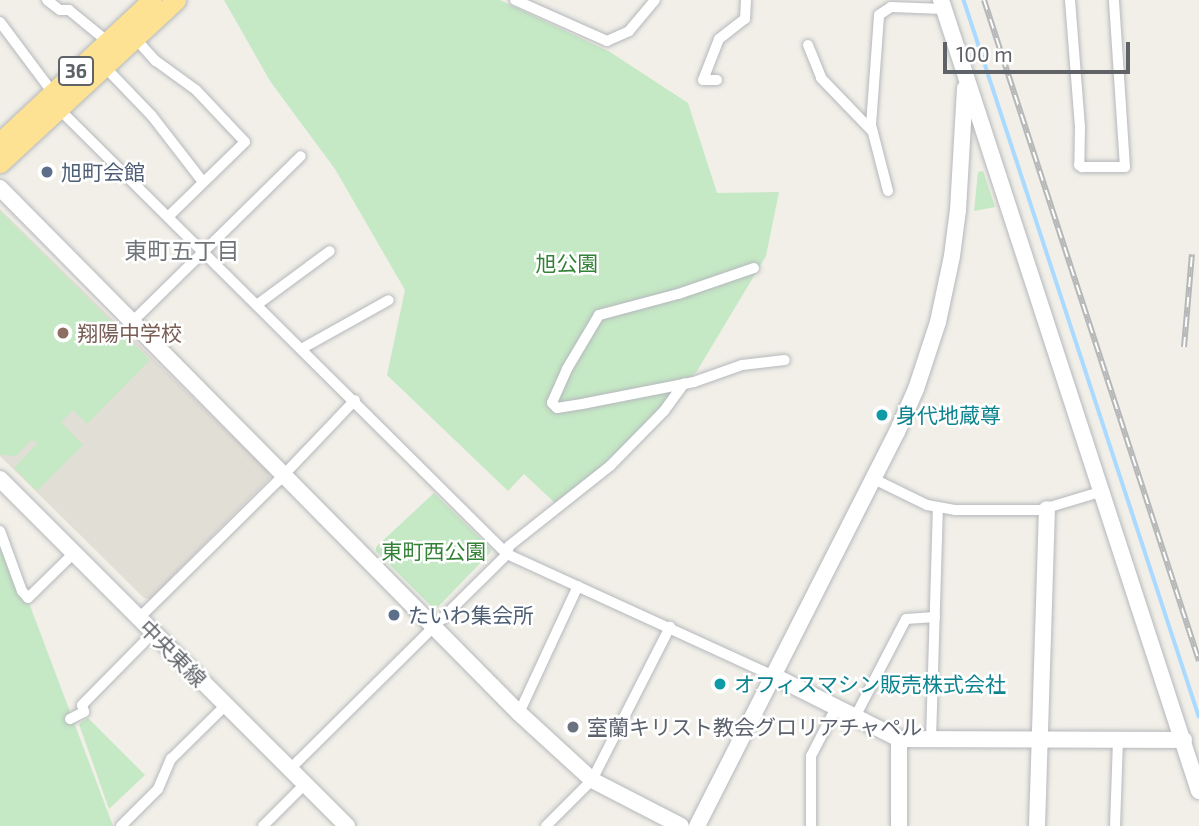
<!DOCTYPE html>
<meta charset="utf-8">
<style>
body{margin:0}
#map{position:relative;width:1199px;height:826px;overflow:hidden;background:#f1efe8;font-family:"Exo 2","Noto Sans JP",sans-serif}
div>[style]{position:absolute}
.education>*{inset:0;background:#e1ded6}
.green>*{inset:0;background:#c5e8c5}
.stream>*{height:3.5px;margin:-1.75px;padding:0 1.75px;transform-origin:1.75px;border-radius:1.75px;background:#aadaff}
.roads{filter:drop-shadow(0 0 2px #b5b8bc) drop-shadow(0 0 2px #b5b8bc)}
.street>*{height:10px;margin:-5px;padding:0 5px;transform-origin:5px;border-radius:5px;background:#fff}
.secondary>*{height:16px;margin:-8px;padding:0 8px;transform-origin:8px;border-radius:8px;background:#fff}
.highway>*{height:19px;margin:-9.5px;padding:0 9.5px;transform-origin:9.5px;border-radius:9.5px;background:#fde293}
.rail>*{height:6px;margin-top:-3px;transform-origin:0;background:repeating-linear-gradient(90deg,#fff 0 10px,#b6b7b8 0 20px);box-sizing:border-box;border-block:2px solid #b6b7b8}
.dots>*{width:19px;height:19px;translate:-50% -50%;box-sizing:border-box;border:4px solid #fff;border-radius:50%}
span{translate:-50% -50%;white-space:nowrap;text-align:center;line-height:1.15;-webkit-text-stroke:5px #fff;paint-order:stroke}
.shield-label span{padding:2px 5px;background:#fff;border:2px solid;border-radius:5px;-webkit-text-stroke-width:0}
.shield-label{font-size:19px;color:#5f6368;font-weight:700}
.service-label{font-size:21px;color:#4e5e75}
.left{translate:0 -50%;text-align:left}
.park-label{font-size:21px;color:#348238}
.education-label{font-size:21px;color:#785e54}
.culture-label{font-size:21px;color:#0d838f}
.street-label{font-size:21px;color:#5f6368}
.worship-label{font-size:21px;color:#5b616d}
.neighbourhood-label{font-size:23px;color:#70757a}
.scale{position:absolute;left:943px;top:42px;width:187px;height:32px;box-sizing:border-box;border:4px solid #5f6368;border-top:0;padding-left:9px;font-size:21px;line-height:24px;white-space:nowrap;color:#5f6368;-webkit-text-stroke:5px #fff;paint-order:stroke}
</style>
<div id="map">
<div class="education">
<div style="clip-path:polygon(0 209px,270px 473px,270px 478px,150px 599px,144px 598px,0 456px)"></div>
</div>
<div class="green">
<div style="clip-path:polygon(224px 0,500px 0,610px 52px,688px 103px,717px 193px,779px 192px,766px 256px,697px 371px,622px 450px,555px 503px,524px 474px,508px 491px,387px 375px,405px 290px,335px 169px,270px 81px)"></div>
<div style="clip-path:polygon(983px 171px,995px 207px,974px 211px,978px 172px)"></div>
<div style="clip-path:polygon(0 211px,150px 360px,87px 424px,73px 410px,61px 422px,83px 445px,37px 491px,14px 468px,38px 443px,31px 440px,16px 456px,0 455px)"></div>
<div style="clip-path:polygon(434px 493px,491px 549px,490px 553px,435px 610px,376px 551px,376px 547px)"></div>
<div style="clip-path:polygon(0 543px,29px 603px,113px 826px,0 826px)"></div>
<div style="clip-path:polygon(88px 718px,145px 775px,109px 809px,79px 724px)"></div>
</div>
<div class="stream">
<div style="left:964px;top:0;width:754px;rotate:71.83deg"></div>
</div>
<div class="roads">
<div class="street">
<div style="left:47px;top:0;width:16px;rotate:38deg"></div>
<div style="left:60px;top:10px;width:9px"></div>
<div style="left:69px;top:10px;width:50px;rotate:39.4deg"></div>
<div style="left:515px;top:0;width:101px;rotate:24deg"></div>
<div style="left:607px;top:41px;width:24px;rotate:-24deg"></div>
<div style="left:629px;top:31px;width:40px;rotate:-50deg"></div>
<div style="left:1070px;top:0;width:126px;rotate:85.5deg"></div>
<div style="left:1080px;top:126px;width:39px;rotate:91deg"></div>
<div style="left:1079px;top:165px;width:4px;rotate:34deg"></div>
<div style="left:1082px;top:167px;width:43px"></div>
<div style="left:1125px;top:167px;width:167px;rotate:-93.8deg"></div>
<div style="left:0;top:22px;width:89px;rotate:53.3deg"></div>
<div style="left:135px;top:38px;width:31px;rotate:48deg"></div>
<div style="left:156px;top:61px;width:49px;rotate:35.9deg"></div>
<div style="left:196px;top:90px;width:71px;rotate:46.7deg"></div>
<div style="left:245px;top:142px;width:106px;rotate:135.8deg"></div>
<div style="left:808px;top:45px;width:35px;rotate:68deg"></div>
<div style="left:821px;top:78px;width:74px;rotate:46.1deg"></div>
<div style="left:104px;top:66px;width:69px;rotate:46.2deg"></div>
<div style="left:152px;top:116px;width:83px;rotate:52.3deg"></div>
<div style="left:717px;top:80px;width:14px;rotate:180deg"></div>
<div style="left:703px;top:80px;width:44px;rotate:-68.7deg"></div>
<div style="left:719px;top:39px;width:33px;rotate:-38deg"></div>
<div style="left:745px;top:19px;width:19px;rotate:-87deg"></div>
<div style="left:58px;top:108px;width:633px;rotate:44.81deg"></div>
<div style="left:507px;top:554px;width:294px;rotate:24.6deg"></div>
<div style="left:888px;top:191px;width:68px;rotate:-104.4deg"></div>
<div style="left:871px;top:125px;width:110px;rotate:-85.8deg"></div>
<div style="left:879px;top:15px;width:14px;rotate:-34deg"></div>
<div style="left:891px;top:7px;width:52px;rotate:2.2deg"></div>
<div style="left:754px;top:268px;width:80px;rotate:161.1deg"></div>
<div style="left:678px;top:294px;width:82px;rotate:165.1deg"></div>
<div style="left:599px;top:315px;width:63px;rotate:120.7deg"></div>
<div style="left:567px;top:369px;width:37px;rotate:114deg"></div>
<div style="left:552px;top:403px;width:7px;rotate:45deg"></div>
<div style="left:557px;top:408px;width:30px;rotate:-9deg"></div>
<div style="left:587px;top:403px;width:109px;rotate:-11.1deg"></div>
<div style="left:694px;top:382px;width:51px;rotate:-19.5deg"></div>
<div style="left:742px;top:365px;width:43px;rotate:-6.6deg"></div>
<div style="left:258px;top:304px;width:89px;rotate:-36.4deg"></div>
<div style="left:133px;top:321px;width:235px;rotate:-44.5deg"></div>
<div style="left:303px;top:348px;width:98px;rotate:-29.2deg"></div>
<div style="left:874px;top:479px;width:59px;rotate:26.1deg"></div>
<div style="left:927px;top:505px;width:28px;rotate:10deg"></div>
<div style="left:955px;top:510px;width:85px"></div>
<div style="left:1040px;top:510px;width:66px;rotate:-16.8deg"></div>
<div style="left:0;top:531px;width:64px;rotate:69.9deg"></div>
<div style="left:22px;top:591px;width:9px;rotate:49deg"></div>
<div style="left:28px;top:598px;width:64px;rotate:-44.4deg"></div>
<div style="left:139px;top:618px;width:194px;rotate:-44.6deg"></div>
<div style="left:277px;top:482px;width:113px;rotate:-46.4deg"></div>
<div style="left:519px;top:713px;width:140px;rotate:-65.1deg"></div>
<div style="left:855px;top:717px;width:110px;rotate:-62.5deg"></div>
<div style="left:906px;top:619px;width:29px;rotate:-4deg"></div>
<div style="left:70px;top:719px;width:16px;rotate:-27deg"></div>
<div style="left:84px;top:712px;width:7px;rotate:-106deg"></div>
<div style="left:82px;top:705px;width:101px;rotate:-45.4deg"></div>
<div style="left:931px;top:740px;width:232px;rotate:-88.3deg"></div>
<div style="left:290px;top:769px;width:305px;rotate:-44.7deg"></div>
<div style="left:507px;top:554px;width:8px;rotate:-76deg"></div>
<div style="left:509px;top:546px;width:129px;rotate:-38.4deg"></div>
<div style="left:610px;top:466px;width:77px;rotate:-45.5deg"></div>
<div style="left:664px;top:411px;width:34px;rotate:-54deg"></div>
<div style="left:121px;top:826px;width:52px;rotate:-45deg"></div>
<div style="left:158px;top:789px;width:33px;rotate:-67deg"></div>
<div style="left:171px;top:759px;width:77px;rotate:-44.5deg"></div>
<div style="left:263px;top:826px;width:59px;rotate:-45deg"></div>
<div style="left:546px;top:826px;width:65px;rotate:-45deg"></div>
<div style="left:592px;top:780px;width:172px;rotate:-63deg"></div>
<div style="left:811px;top:826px;width:70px;rotate:-90deg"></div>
<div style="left:811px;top:756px;width:54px;rotate:-62.5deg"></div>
<div style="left:1115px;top:826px;width:86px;rotate:-88deg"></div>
</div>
<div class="secondary">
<div style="left:941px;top:0;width:832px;rotate:71.94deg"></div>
<div style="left:0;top:188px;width:738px;rotate:45.33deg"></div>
<div style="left:519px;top:713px;width:99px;rotate:42.5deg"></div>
<div style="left:592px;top:780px;width:100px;rotate:27.3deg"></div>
<div style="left:0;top:479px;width:491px;rotate:45deg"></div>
<div style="left:774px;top:676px;width:140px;rotate:26.7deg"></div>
<div style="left:899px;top:739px;width:285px;rotate:0.2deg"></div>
<div style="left:697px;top:826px;width:442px;rotate:-63.1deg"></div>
<div style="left:897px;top:432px;width:47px;rotate:-66.2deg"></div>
<div style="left:916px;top:389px;width:71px;rotate:-71.8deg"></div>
<div style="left:938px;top:322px;width:67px;rotate:-78deg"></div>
<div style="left:952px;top:256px;width:46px;rotate:-82.6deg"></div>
<div style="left:958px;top:210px;width:122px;rotate:-86.7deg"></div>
<div style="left:899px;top:826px;width:87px;rotate:-90deg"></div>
<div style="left:1037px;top:826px;width:317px;rotate:-88.2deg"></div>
</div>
<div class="highway">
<div style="left:0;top:142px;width:208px;rotate:-43.1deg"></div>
<div style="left:0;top:163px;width:240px;rotate:-42.8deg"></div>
</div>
</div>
<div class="rail">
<div style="left:984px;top:0;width:695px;rotate:71.98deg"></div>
<div style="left:1184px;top:347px;width:93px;rotate:-85.1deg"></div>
</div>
<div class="dots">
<div style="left:47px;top:172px;background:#5c6f8a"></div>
<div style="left:63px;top:333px;background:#8d6e63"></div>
<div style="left:882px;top:415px;background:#0f9aa8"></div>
<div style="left:394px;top:615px;background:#5c6f8a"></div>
<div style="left:720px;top:684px;background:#0f9aa8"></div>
<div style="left:573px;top:727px;background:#6b7280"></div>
</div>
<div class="shield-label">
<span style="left:76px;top:71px">36</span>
</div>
<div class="service-label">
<span class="left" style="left:61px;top:172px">旭町会館</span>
<span class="left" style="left:408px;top:615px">たいわ集会所</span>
</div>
<div class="park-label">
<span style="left:567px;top:263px">旭公園</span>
<span style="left:434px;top:551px">東町西公園</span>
</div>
<div class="education-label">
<span class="left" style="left:77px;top:333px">翔陽中学校</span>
</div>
<div class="culture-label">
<span class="left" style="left:896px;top:415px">身代地蔵尊</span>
<span class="left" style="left:734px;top:684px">オフィスマシン販売株式会社</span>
</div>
<div class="street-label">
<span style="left:173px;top:653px;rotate:45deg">中央東線</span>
</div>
<div class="worship-label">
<span class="left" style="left:587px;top:727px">室蘭キリスト教会グロリアチャペル</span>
</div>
<div class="neighbourhood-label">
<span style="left:182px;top:250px">東町五丁目</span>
</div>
<div class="scale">100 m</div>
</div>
